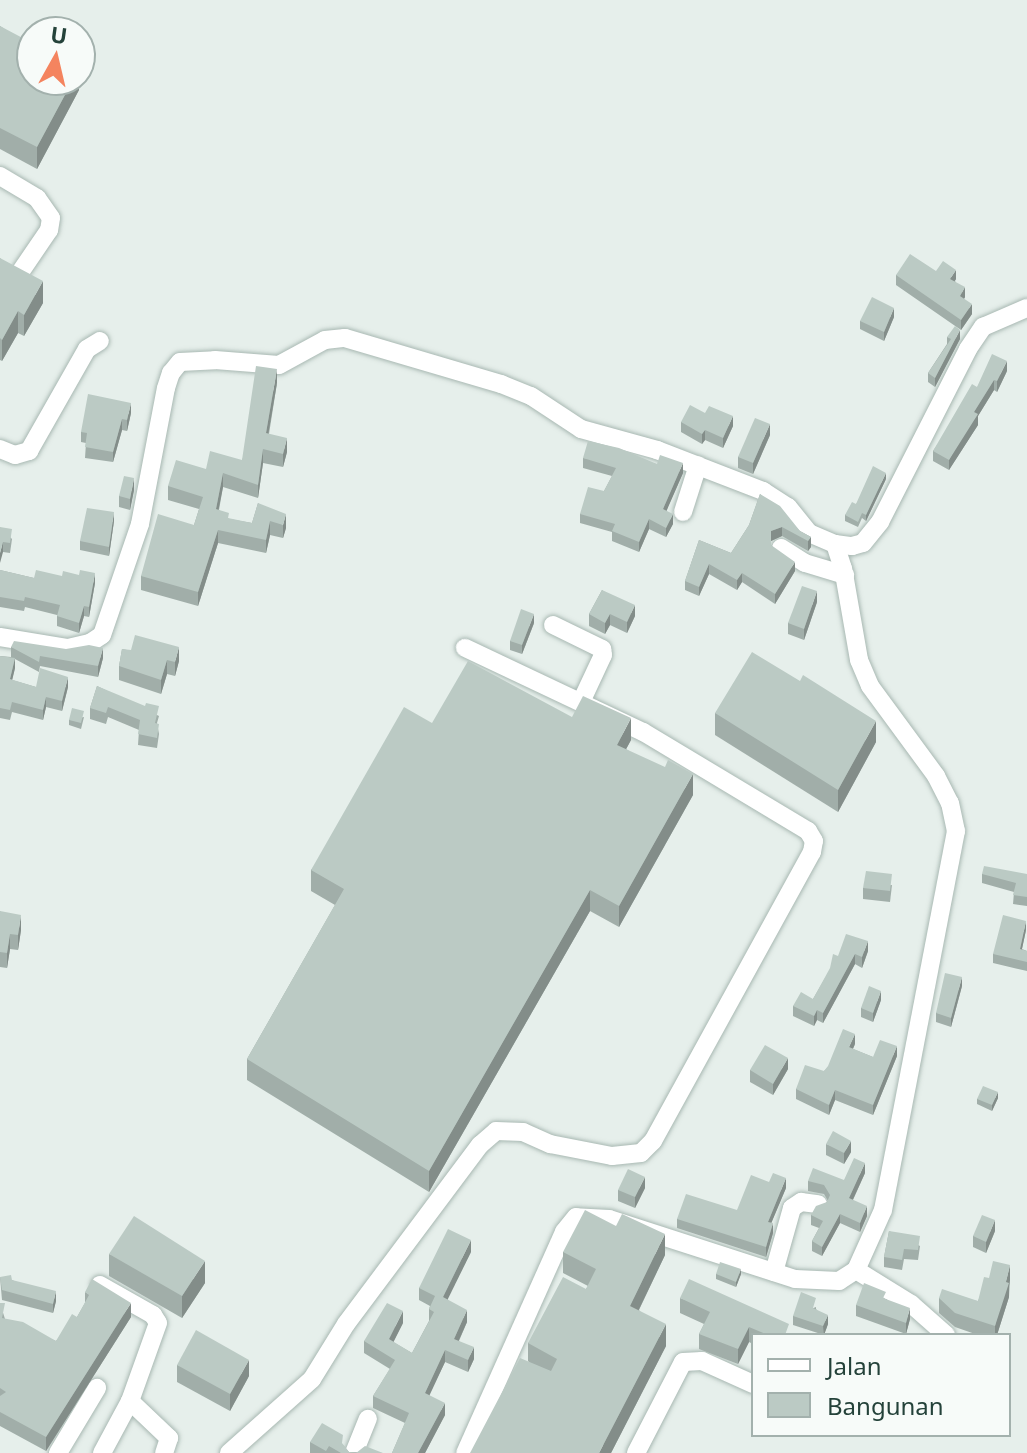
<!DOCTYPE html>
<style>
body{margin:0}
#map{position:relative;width:1027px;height:1453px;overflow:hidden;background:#e6efeb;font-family:"Noto Sans",sans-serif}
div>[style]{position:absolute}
.roads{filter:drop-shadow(0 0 2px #a8b8b2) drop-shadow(0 0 2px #a8b8b2)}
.minor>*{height:18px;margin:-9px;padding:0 9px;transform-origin:9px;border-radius:9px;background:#fff}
.wall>*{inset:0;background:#a1aea9}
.shaded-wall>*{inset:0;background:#838d89}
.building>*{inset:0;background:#bbcac4}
span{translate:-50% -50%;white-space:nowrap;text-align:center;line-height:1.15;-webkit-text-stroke:6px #f7fbf9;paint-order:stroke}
.legend{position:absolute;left:751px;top:1333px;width:260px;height:104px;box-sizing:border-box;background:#f7fbf9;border:2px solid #a3b1ad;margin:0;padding:10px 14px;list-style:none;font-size:24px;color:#24423a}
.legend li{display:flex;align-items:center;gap:16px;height:40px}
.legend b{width:40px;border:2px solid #a3b1ad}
.north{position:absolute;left:16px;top:16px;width:80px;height:80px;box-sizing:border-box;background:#f7fbf9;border:2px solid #a3b1ad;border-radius:50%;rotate:8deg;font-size:22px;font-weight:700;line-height:32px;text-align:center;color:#24423a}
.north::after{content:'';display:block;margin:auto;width:28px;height:36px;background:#f4845f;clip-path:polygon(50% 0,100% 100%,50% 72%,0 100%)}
</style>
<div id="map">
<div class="roads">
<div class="minor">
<div style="left:0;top:176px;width:43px;rotate:30.7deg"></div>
<div style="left:37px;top:198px;width:24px;rotate:55deg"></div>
<div style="left:51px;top:218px;width:12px;rotate:99deg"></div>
<div style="left:49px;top:230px;width:50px;rotate:124.3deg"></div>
<div style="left:0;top:449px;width:16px;rotate:22deg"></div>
<div style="left:15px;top:455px;width:15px;rotate:-16deg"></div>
<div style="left:29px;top:451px;width:117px;rotate:-60.4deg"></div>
<div style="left:87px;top:349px;width:15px;rotate:-32deg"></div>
<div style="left:683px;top:512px;width:49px;rotate:-72.3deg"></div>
<div style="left:835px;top:544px;width:17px;rotate:7deg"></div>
<div style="left:852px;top:546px;width:11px;rotate:-15deg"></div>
<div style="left:863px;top:543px;width:27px;rotate:-51deg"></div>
<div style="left:880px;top:522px;width:194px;rotate:-63deg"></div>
<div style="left:968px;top:349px;width:27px;rotate:-56deg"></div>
<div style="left:983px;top:327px;width:48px;rotate:-23.4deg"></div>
<div style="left:781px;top:548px;width:28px;rotate:32deg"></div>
<div style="left:805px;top:563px;width:42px;rotate:16.7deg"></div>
<div style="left:553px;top:625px;width:55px;rotate:26.1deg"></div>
<div style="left:602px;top:649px;width:6px;rotate:81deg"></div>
<div style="left:603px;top:655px;width:52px;rotate:115.1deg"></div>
<div style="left:0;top:637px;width:69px;rotate:9.2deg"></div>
<div style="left:68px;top:648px;width:23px;rotate:-13deg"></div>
<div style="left:90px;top:643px;width:14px;rotate:-34deg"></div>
<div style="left:102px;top:635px;width:117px;rotate:-71.1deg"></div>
<div style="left:140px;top:524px;width:138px;rotate:-79.2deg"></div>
<div style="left:166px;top:388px;width:16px;rotate:-72deg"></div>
<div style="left:171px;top:373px;width:14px;rotate:-51deg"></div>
<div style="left:180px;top:362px;width:35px;rotate:-3deg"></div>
<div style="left:215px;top:360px;width:64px;rotate:4.5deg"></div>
<div style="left:279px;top:365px;width:52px;rotate:-28.5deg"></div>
<div style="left:325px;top:340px;width:20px;rotate:-6deg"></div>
<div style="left:345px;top:338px;width:163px;rotate:16.4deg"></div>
<div style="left:501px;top:384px;width:32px;rotate:22deg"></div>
<div style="left:531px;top:396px;width:60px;rotate:33.4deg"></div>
<div style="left:581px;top:429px;width:79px;rotate:15.4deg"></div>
<div style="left:657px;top:450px;width:114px;rotate:21.1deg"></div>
<div style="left:763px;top:491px;width:30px;rotate:33deg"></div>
<div style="left:788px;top:507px;width:33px;rotate:51deg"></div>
<div style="left:809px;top:533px;width:28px;rotate:23deg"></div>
<div style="left:835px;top:544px;width:25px;rotate:72deg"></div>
<div style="left:843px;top:568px;width:93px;rotate:80.1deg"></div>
<div style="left:859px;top:660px;width:28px;rotate:67deg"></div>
<div style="left:870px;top:686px;width:112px;rotate:53.7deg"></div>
<div style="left:936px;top:776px;width:30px;rotate:63deg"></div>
<div style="left:950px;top:803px;width:29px;rotate:78deg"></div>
<div style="left:956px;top:831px;width:386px;rotate:100.9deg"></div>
<div style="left:883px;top:1210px;width:66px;rotate:114.2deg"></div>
<div style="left:856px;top:1270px;width:20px;rotate:147deg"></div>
<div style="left:839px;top:1281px;width:44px;rotate:-177.4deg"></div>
<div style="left:795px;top:1279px;width:195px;rotate:-162.1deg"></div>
<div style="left:609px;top:1219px;width:33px;rotate:-177deg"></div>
<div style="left:576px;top:1217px;width:19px;rotate:129deg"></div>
<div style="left:564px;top:1232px;width:242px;rotate:114.1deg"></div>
<div style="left:856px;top:1270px;width:65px;rotate:31.7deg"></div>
<div style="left:911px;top:1304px;width:47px;rotate:41.5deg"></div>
<div style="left:774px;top:1272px;width:66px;rotate:-74.3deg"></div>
<div style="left:792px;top:1208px;width:11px;rotate:-34deg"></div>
<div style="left:801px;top:1202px;width:17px;rotate:7deg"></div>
<div style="left:100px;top:1285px;width:61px;rotate:29.5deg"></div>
<div style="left:153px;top:1315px;width:9px;rotate:58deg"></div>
<div style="left:158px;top:1323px;width:83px;rotate:109.7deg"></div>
<div style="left:130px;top:1401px;width:59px;rotate:118.3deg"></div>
<div style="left:130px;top:1401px;width:54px;rotate:43.5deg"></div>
<div style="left:169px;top:1438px;width:16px;rotate:108deg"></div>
<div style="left:58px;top:1453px;width:76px;rotate:-59deg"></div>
<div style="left:229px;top:1453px;width:111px;rotate:-41.7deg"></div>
<div style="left:312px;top:1379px;width:65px;rotate:-58.3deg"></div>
<div style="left:346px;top:1324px;width:224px;rotate:-53.2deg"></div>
<div style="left:480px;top:1145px;width:21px;rotate:-41deg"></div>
<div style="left:496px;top:1131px;width:27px;rotate:2deg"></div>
<div style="left:523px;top:1132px;width:30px;rotate:24deg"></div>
<div style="left:550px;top:1144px;width:63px;rotate:11deg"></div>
<div style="left:612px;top:1156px;width:29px;rotate:-6deg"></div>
<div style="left:641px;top:1153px;width:17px;rotate:-45deg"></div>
<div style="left:653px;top:1141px;width:330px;rotate:-61.2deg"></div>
<div style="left:812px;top:852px;width:11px;rotate:-80deg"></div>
<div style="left:814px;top:841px;width:12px;rotate:-121deg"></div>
<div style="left:808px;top:831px;width:192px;rotate:-149deg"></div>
<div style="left:643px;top:732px;width:197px;rotate:-154.7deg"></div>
<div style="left:354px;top:1453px;width:37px;rotate:-68deg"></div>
<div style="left:636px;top:1453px;width:102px;rotate:-62.7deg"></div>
<div style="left:683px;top:1362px;width:19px;rotate:-3deg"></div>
<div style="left:702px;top:1361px;width:56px;rotate:24.3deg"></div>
</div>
</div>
<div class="wall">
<div style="clip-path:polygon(0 26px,79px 80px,79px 90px,37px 169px,0 149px)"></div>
<div style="clip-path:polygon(0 258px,43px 303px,24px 336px,18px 333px,2px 361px,0 360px)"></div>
<div style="clip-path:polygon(936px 271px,956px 279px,955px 281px,965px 297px,964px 299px,972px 314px,961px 330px,896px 285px,896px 275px)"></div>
<div style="clip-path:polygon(894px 317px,884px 341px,860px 329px,860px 321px)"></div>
<div style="clip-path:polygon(947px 337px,960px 339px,935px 387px,928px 382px,928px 373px,947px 344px)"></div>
<div style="clip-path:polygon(1007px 371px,997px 392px,994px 390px,978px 416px,978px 425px,949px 470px,933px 461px,933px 451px,977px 387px)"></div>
<div style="clip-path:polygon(277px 383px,269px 434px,287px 452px,283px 467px,263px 463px,258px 498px,223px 487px,219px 510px,229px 519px,252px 523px,258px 503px,286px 528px,283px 538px,270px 535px,266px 553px,218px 543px,198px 606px,141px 590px,141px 576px,194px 525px,199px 509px,168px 500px,168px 486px,206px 469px,242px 460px)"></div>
<div style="clip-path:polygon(131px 413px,127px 431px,122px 430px,113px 462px,85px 458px,86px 443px,81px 442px,81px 432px)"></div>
<div style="clip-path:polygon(681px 422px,733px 426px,723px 448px,705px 440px,702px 444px,681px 432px)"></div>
<div style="clip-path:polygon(770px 435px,753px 474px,738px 468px,738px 457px)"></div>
<div style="clip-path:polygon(583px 458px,657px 464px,683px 473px,666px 511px,673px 524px,666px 537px,649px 529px,639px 552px,612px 541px,612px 532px,580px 523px,580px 514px,604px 491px,612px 476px,583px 468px)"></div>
<div style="clip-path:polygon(886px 479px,866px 521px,862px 518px,858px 527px,845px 521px,845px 515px,856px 504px)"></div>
<div style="clip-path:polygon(134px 490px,130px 510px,119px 507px,119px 496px)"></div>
<div style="clip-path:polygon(760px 494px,800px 531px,811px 537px,811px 547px,808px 551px,782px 536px,771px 541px,771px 545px,795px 571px,775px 604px,742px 582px,737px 590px,709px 574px,699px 596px,685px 590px,685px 581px,699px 540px,731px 553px,749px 525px)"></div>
<div style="clip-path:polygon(114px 521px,109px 556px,80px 550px,80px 541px)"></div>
<div style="clip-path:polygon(0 527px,12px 539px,10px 553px,3px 552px)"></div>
<div style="clip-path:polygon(0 570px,34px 578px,62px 576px,95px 583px,89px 617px,84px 616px,79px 633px,57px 626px,57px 615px,25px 607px,24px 611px,0 607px)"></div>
<div style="clip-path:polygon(602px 590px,635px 616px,627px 633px,610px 625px,605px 634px,589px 626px,589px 614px)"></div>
<div style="clip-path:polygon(817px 602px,804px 640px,788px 634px,788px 623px)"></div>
<div style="clip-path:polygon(534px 623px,522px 654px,510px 650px,510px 641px)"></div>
<div style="clip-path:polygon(11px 647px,103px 658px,98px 677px,40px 666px,39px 672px,15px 659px,15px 668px,12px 680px,36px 687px,68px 687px,62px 711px,46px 707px,43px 720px,12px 712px,10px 720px,0 718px,0 656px,11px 657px)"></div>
<div style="clip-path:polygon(122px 649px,179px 661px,175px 676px,167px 674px,161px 694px,119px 680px,119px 666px)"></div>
<div style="clip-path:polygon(97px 686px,159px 716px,157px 723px,159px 734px,157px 748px,138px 745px,139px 730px,108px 717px,106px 724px,90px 719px,90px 708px)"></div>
<div style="clip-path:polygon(715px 713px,876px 742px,838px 812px,715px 735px)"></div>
<div style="clip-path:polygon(84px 717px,81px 729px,69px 725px,69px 720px)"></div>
<div style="clip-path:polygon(572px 717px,631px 740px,626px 749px,693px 795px,619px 927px,590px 911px,429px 1192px,247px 1080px,247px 1059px,335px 905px,311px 891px,311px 870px,432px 723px)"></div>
<div style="clip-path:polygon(982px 874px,1027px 874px,1027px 906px,1013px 904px,1014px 892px,982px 883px)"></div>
<div style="clip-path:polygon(892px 885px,890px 902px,863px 899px,863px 888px)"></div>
<div style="clip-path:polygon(0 911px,21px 930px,18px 950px,10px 949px,7px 968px,0 967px)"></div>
<div style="clip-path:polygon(1026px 930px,1022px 949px,1027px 951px,1027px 971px,993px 963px,993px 954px)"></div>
<div style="clip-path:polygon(868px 951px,862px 968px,855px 964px,823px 1023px,817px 1020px,814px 1026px,793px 1016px,793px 1006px,813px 999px,838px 956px)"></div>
<div style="clip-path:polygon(962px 986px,951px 1027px,936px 1022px,936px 1013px)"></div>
<div style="clip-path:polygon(881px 1000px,873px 1022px,861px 1017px,861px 1008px)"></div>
<div style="clip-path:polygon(855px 1044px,853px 1049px,873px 1057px,897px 1056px,873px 1115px,835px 1100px,829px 1115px,796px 1099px,796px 1089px,824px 1071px)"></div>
<div style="clip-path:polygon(788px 1069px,773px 1095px,750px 1082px,750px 1070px)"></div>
<div style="clip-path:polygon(998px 1098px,992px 1111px,977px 1104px,977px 1099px)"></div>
<div style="clip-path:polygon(826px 1144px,851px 1152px,844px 1164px,826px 1155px)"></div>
<div style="clip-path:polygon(865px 1173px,853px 1200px,867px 1216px,860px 1232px,840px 1223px,822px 1256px,812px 1251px,812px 1241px,819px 1228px,811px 1225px,811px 1215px,828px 1201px,824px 1194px,808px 1191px,808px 1181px,844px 1180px)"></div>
<div style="clip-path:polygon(645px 1188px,635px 1208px,618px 1201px,618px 1190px)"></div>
<div style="clip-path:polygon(786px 1188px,771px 1223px,773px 1233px,766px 1257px,677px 1228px,677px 1219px,737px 1210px)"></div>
<div style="clip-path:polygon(889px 1231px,920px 1246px,918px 1260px,904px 1259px,902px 1270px,884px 1267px,884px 1257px)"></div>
<div style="clip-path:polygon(995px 1231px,986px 1253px,973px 1247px,973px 1236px)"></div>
<div style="clip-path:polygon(471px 1252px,447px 1299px,467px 1322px,459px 1341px,474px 1359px,468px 1372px,445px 1362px,429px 1395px,445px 1415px,425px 1453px,392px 1453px,405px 1423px,373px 1408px,373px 1396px,390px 1369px,364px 1353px,364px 1341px,403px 1323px,393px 1342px,412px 1353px,429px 1321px,429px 1309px,430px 1306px,419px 1300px,419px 1288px)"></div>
<div style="clip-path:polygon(563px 1252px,665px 1255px,639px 1310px,666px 1346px,611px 1453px,528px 1361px,528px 1343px,586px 1289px,588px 1286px,563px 1273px)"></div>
<div style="clip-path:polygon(109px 1254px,205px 1283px,182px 1318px,109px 1276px)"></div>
<div style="clip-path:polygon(716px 1274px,741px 1274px,736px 1287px,716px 1279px)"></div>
<div style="clip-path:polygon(0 1277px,12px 1280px,56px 1301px,53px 1313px,2px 1300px)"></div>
<div style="clip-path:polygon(989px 1278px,1010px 1280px,1009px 1297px,997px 1335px,978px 1335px,955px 1327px,939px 1313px,939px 1298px,978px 1301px)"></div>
<div style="clip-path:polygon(85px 1292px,131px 1317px,46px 1451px,0 1426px,0 1303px,5px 1319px,56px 1341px,77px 1317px,85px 1303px)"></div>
<div style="clip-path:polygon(680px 1298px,789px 1335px,753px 1335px,753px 1344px,749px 1342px,738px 1364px,699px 1349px,699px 1334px,704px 1324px,680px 1313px)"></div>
<div style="clip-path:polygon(886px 1299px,910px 1319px,906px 1334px,856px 1316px,856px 1305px)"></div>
<div style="clip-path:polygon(816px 1307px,816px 1309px,828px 1324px,824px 1335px,793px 1325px,793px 1316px)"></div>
<div style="clip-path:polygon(177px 1365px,249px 1376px,230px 1411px,177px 1382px)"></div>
<div style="clip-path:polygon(310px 1442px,343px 1445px,349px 1452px,383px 1453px,310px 1453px)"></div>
</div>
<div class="shaded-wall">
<div style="clip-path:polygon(73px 80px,79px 80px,79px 90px,37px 169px,37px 147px)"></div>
<div style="clip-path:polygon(956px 270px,956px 279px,950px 288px,950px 279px)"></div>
<div style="clip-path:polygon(43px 281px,43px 303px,24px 336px,24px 315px)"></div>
<div style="clip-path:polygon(965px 287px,965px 297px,960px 306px,960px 296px)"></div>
<div style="clip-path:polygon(972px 304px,972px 314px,961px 330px,961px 320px)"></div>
<div style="clip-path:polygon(894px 308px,894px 317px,884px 341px,884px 332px)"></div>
<div style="clip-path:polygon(18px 311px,18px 333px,2px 361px,2px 340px)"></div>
<div style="clip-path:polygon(960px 330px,960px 339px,935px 387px,935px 378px)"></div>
<div style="clip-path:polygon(1007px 361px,1007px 371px,997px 392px,997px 381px)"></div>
<div style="clip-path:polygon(277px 369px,277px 383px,266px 447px,266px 433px)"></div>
<div style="clip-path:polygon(994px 380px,994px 390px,978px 416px,978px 425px,949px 470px,949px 460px,974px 412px)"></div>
<div style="clip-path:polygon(131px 403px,131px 413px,127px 431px,127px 420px)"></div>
<div style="clip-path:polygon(733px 416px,733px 426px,723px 448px,723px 438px)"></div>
<div style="clip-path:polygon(122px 419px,122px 430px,113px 462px,113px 452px)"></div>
<div style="clip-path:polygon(770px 424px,770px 435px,753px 474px,753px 463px)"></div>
<div style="clip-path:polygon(705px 430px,705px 440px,702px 444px,702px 434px)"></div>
<div style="clip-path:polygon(287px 438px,287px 452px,283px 467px,283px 454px)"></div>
<div style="clip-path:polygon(263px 449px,263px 463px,258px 498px,258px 485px)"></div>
<div style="clip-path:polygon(683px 463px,683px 473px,663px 519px,663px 509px)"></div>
<div style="clip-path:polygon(223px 473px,223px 487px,216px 522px,216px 509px)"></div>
<div style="clip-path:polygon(886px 473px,886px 479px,866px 521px,866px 515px)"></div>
<div style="clip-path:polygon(134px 478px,134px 490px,130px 510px,130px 499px)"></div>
<div style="clip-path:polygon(114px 512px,114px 521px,109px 556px,109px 547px)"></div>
<div style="clip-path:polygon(286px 514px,286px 528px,283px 538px,283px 525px)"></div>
<div style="clip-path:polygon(673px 514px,673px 524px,666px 537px,666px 528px)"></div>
<div style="clip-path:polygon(649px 519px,649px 529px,639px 552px,639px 542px)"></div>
<div style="clip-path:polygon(270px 521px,270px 535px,266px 553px,266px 540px)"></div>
<div style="clip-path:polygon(782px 527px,782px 536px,771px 541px,771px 531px)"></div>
<div style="clip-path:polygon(218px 530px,218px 543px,198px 606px,198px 592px)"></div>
<div style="clip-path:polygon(811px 537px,811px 547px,808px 551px,808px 541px)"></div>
<div style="clip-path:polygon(3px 542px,3px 552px,0 563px,0 553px)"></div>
<div style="clip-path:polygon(795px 562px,795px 571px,775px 604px,775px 594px)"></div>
<div style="clip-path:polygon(709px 564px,709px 574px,699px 596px,699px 587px)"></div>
<div style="clip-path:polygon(95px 573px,95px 583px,89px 617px,89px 607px)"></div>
<div style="clip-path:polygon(742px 573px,742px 582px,737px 590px,737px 580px)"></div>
<div style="clip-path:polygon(817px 591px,817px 602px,804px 640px,804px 629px)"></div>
<div style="clip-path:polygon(635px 605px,635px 616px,627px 633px,627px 622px)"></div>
<div style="clip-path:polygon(84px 606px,84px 616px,79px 633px,79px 623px)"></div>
<div style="clip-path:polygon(534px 614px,534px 623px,522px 654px,522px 645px)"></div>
<div style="clip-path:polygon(610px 614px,610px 625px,605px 634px,605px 623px)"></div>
<div style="clip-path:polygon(179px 647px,179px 661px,175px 676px,175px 662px)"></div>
<div style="clip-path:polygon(103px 648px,103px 658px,98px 677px,98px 666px)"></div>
<div style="clip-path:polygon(15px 658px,15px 668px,10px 689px,10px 679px)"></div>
<div style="clip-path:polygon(167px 660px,167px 674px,161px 694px,161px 680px)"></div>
<div style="clip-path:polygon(68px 677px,68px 687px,62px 711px,62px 701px)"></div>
<div style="clip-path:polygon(46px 697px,46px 707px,43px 720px,43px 710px)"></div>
<div style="clip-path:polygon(631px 718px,631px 740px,617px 766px,617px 745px)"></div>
<div style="clip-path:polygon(876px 721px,876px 742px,838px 812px,838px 790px)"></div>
<div style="clip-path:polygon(693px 774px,693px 795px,619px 927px,619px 906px)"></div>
<div style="clip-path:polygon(590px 890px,590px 911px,429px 1192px,429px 1171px)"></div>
<div style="clip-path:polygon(21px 915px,21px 930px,18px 950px,18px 935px)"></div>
<div style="clip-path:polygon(1026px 921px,1026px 930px,1020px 958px,1020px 949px)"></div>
<div style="clip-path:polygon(10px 934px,10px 949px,7px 968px,7px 953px)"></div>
<div style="clip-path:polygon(868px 941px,868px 951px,862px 968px,862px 957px)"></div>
<div style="clip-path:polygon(855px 954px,855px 964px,823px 1023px,823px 1013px)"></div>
<div style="clip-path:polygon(962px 977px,962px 986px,951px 1027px,951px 1018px)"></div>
<div style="clip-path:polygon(881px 991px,881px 1000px,873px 1022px,873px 1013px)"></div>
<div style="clip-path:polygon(817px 1010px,817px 1020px,814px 1026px,814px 1016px)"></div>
<div style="clip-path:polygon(855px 1034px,855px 1044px,849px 1057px,849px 1047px)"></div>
<div style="clip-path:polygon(897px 1046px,897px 1056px,873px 1115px,873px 1105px)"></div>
<div style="clip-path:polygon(788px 1058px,788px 1069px,773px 1095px,773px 1084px)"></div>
<div style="clip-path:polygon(835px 1090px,835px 1100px,829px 1115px,829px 1105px)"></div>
<div style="clip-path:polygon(998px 1092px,998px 1098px,992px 1111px,992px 1105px)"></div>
<div style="clip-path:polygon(851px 1141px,851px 1152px,844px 1164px,844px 1153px)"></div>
<div style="clip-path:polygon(865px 1163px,865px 1173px,849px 1208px,849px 1198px)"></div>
<div style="clip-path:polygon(645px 1177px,645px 1188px,635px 1208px,635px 1197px)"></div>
<div style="clip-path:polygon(786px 1178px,786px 1188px,768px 1231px,768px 1222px)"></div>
<div style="clip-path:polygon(867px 1206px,867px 1216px,860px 1232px,860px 1223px)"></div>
<div style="clip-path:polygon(840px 1214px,840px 1223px,822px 1256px,822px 1247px)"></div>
<div style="clip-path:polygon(995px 1220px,995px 1231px,986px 1253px,986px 1242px)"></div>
<div style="clip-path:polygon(773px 1223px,773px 1233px,766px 1257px,766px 1247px)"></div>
<div style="clip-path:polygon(665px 1234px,665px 1255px,630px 1328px,630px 1306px)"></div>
<div style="clip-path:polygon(471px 1240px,471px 1252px,443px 1309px,443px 1297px)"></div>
<div style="clip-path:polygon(205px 1261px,205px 1283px,182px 1318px,182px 1296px)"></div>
<div style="clip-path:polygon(1010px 1265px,1010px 1280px,1009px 1286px,1009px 1283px,1009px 1297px,997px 1335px,995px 1335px,995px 1326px)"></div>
<div style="clip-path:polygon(741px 1269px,741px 1274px,736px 1287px,736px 1282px)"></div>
<div style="clip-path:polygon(56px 1291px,56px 1301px,53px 1313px,53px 1304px)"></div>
<div style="clip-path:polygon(131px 1303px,131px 1317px,46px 1451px,46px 1437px)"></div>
<div style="clip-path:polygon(910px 1308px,910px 1319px,906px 1334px,906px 1323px)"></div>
<div style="clip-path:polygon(467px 1310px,467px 1322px,454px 1351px,454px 1339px)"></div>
<div style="clip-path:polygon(403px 1311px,403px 1323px,389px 1351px,389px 1339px)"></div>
<div style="clip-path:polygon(828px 1315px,828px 1324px,824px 1335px,823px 1326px)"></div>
<div style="clip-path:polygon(666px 1324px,666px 1346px,611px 1453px,599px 1453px)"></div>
<div style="clip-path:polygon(749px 1327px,749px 1342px,738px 1364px,738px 1349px)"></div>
<div style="clip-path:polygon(474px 1347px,474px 1359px,468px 1372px,468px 1360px)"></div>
<div style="clip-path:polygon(445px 1350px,445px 1362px,425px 1405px,425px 1393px)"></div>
<div style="clip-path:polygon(249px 1360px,249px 1376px,230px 1411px,230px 1394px)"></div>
<div style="clip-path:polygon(445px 1403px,445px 1415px,425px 1453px,418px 1453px)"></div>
</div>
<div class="building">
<div style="clip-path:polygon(0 26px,32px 43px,32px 80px,73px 80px,37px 147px,0 128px)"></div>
<div style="clip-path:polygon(910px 254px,936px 271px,943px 261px,956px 270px,950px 279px,965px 287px,960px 296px,972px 304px,961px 320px,896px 275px)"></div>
<div style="clip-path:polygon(0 258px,43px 281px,24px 315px,18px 311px,2px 340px,0 338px)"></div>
<div style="clip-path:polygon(872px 297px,894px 308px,884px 332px,860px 321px)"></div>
<div style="clip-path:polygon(955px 326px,960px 330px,935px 378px,928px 373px,951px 339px,947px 337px)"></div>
<div style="clip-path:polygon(992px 354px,1007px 361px,997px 381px,994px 380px,974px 412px,978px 414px,949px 460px,933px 451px,972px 384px,977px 387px)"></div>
<div style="clip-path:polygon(256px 366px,277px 369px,266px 433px,287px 438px,283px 454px,263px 449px,258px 485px,223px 473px,216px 509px,229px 513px,228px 518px,252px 523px,258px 503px,286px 514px,283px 525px,270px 521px,266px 540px,218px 530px,198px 592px,141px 576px,158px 514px,194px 525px,203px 497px,168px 486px,176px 460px,206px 469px,210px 451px,242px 460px)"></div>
<div style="clip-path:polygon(88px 394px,131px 403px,127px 420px,122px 419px,113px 452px,85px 447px,87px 433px,81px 432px)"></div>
<div style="clip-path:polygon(690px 405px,705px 413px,709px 406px,733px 416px,723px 438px,705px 430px,702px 434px,681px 422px)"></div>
<div style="clip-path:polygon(755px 418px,770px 424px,753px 463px,738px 457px)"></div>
<div style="clip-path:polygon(588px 441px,619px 448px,657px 464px,660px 455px,683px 463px,663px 509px,673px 514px,666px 528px,649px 519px,639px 542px,612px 531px,615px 524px,580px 514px,588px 487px,604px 491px,616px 468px,583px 458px)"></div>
<div style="clip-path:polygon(873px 466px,886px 473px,866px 515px,862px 513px,858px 522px,845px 515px,852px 502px,856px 504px)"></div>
<div style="clip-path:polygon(124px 476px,134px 478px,130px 499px,119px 496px)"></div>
<div style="clip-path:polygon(760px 494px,780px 506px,800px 531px,811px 537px,808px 541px,782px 527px,771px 531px,771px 545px,795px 562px,775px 594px,742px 573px,737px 580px,709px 564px,699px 587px,685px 581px,699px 540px,731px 553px,749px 525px)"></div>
<div style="clip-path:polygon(87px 508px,114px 512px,109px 547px,80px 541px)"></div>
<div style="clip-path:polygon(0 527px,12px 529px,10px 543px,3px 542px,0 553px)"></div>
<div style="clip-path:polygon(0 570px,34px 578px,36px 570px,62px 576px,63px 571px,79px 575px,80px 570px,95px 573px,89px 607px,84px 606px,79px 623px,57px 616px,60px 605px,25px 597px,24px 601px,0 597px)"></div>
<div style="clip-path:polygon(802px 586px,817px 591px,804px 629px,788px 623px)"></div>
<div style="clip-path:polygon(602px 590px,635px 605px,627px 622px,610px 614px,605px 623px,589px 614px)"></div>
<div style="clip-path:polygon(521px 609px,534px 614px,522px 645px,510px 641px)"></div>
<div style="clip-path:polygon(135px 635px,179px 647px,175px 662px,167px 660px,161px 680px,119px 666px,122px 649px,131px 650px)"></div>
<div style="clip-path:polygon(14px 641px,66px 649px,89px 645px,103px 648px,98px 666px,40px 656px,39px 662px,11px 647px)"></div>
<div style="clip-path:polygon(752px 652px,800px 681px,803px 675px,876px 721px,838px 790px,715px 713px)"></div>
<div style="clip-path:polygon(0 656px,15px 658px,10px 679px,36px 687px,40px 668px,68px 677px,62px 701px,46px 697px,43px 710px,12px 702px,10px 710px,0 708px)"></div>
<div style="clip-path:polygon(468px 661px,572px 717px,583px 696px,631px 718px,617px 745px,665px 767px,668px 760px,693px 774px,619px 906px,590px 890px,429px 1171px,247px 1059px,344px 889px,311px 870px,404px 707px,432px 723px)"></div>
<div style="clip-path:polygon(97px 686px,145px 706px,146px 703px,159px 706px,155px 723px,159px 724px,157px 738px,138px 734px,140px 720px,108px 707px,106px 713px,90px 708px)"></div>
<div style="clip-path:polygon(72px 708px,84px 711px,81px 723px,69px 720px)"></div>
<div style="clip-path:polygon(984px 866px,1027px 874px,1027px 897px,1013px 895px,1016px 883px,982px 874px)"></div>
<div style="clip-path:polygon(866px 871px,892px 874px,890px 891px,863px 888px)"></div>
<div style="clip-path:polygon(0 911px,21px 915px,18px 935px,10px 934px,7px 953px,0 952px)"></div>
<div style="clip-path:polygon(1003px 915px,1026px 921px,1020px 949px,1027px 951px,1027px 962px,993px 954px)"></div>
<div style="clip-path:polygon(846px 934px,868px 941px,862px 957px,855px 954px,823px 1013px,817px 1010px,814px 1016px,793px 1006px,801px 992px,813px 999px,830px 968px,833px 954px,838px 956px)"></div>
<div style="clip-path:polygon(945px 973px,962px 977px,951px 1018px,936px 1013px)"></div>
<div style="clip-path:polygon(869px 986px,881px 991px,873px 1013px,861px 1008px)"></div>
<div style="clip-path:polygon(843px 1029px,855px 1034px,849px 1047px,873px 1057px,880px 1040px,897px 1046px,873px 1105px,835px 1090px,829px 1105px,796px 1089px,805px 1065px,824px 1071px,828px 1066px)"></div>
<div style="clip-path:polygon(765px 1045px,788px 1058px,773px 1084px,750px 1070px)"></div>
<div style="clip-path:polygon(983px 1086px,998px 1092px,992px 1105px,977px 1099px)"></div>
<div style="clip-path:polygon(833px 1131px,851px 1141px,844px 1153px,826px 1144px)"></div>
<div style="clip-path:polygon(854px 1158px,865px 1163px,849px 1198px,867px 1206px,860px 1223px,840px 1214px,822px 1247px,812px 1241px,823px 1221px,811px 1215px,816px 1206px,827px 1202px,830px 1195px,824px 1185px,808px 1181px,813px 1168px,844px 1180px)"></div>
<div style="clip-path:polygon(628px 1169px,645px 1177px,635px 1197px,618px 1190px)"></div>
<div style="clip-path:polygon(773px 1173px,786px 1178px,768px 1222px,773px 1223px,766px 1247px,677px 1219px,686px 1194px,737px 1210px,751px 1175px,769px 1182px)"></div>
<div style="clip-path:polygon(585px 1210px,616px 1226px,622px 1214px,665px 1234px,630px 1306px,666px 1324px,599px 1453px,470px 1453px,520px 1358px,551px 1371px,557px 1359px,528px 1343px,563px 1277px,586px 1289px,596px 1269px,563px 1252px)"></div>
<div style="clip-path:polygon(982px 1215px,995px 1220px,986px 1242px,973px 1236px)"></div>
<div style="clip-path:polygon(134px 1216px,205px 1261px,182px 1296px,109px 1254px)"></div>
<div style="clip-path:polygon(448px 1229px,471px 1240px,443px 1297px,467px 1310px,454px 1339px,474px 1347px,468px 1360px,445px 1350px,425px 1393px,445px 1403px,418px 1453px,392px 1453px,409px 1413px,373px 1396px,395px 1360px,364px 1341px,387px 1303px,403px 1311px,389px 1339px,412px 1353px,434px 1312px,429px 1309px,435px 1296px,419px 1288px)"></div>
<div style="clip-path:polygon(889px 1231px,920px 1236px,918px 1250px,904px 1249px,902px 1260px,884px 1257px)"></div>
<div style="clip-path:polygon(993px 1261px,1010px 1265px,1006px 1282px,1009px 1283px,995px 1326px,955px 1313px,939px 1298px,942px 1289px,978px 1301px,984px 1277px,989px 1278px)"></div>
<div style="clip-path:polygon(720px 1262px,741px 1269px,736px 1282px,716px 1274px)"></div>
<div style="clip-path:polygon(11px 1275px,12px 1280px,56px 1291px,53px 1304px,2px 1290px,0 1277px)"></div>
<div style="clip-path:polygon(92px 1279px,131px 1303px,46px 1437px,0 1412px,0 1396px,6px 1392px,0 1388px,0 1303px,5px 1303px,2px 1318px,23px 1322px,56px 1341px,72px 1314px,77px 1317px,89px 1295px,85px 1292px)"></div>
<div style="clip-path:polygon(689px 1279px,789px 1324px,785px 1335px,768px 1335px,749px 1327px,738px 1349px,699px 1334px,710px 1312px,680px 1298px)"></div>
<div style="clip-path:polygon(864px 1283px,886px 1292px,883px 1298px,910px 1308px,906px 1323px,856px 1305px)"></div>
<div style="clip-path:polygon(801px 1292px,816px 1298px,813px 1308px,828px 1315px,823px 1326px,793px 1316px)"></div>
<div style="clip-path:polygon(196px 1330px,249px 1360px,230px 1394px,177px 1365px)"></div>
<div style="clip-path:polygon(322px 1423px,343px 1435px,342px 1443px,349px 1452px,356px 1453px,365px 1446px,383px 1453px,341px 1453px,329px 1446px,326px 1451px,310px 1442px)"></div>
</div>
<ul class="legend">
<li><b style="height:10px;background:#fff"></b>Jalan</li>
<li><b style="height:22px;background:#bbcac4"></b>Bangunan</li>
</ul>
<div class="north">U</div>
</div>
